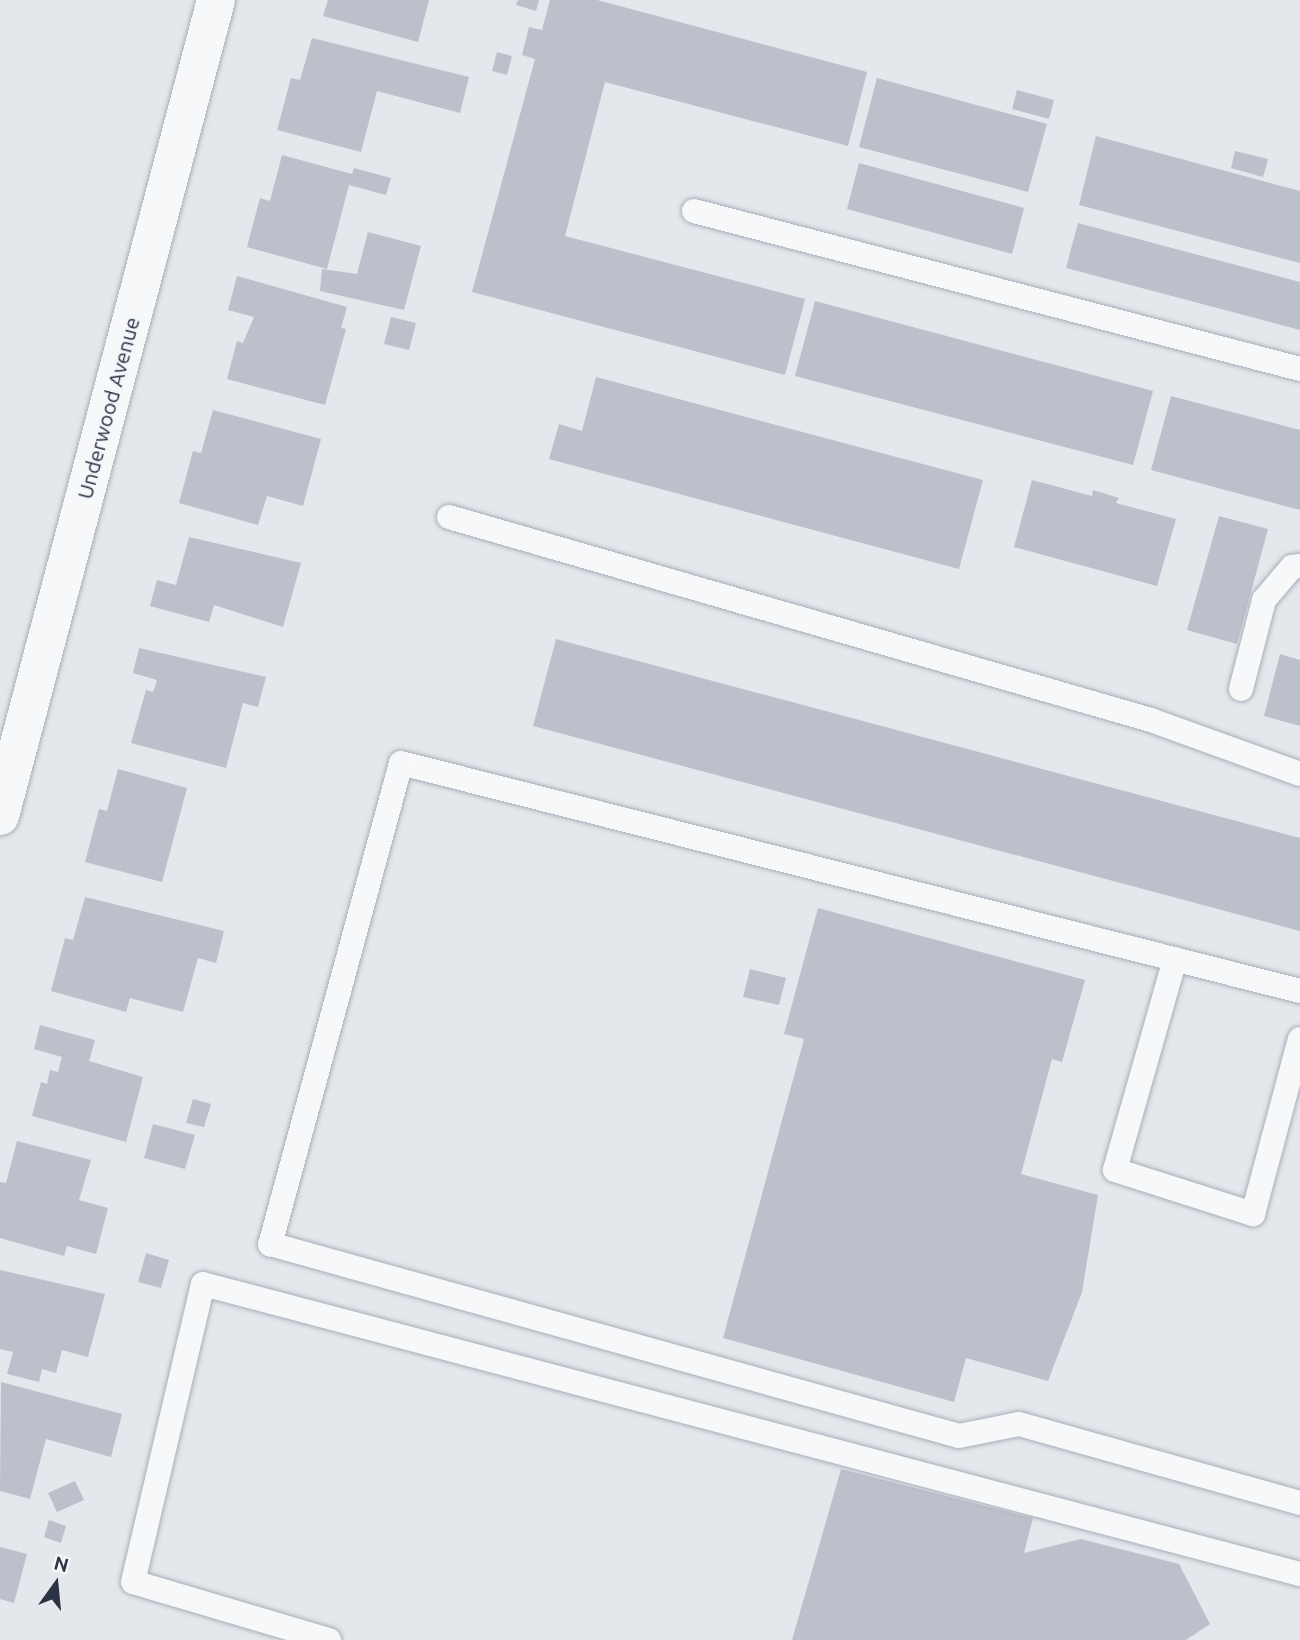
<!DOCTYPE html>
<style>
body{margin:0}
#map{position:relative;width:1300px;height:1640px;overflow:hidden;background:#e4e7ec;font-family:Ubuntu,sans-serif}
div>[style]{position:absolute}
.building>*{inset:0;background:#bbc0ca}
.roads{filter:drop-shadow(0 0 2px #a9aeb7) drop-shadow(0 0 2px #a9aeb7)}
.service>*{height:24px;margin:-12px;padding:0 12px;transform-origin:12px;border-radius:12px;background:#f7f8fa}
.tertiary>*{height:38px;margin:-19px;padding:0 19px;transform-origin:19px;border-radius:19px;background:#f7f8fa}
span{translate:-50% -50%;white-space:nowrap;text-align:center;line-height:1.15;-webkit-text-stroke:5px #f4f6f9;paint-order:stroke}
.street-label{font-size:21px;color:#2b3445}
.north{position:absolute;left:21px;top:1549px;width:70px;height:70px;-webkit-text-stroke:5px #f4f6f9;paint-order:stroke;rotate:15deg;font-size:19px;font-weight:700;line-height:28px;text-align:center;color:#2b3445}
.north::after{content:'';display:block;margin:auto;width:24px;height:32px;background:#2b3445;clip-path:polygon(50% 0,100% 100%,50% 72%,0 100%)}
</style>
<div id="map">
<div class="building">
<div style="clip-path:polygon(328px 0,429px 0,418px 42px,323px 16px)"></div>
<div style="clip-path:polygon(518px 0,539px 0,536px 11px,516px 5px)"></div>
<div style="clip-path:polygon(550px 0,597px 0,867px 72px,848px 146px,605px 82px,565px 236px,805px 299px,785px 375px,472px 292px,535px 59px,522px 55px,529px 27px,542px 30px)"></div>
<div style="clip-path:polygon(312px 38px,469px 77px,460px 113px,377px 91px,361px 152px,277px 130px,291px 78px,300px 80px)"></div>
<div style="clip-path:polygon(497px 52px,512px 56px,507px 75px,492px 71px)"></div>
<div style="clip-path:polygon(877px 78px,1047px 124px,1028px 192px,859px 147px)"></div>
<div style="clip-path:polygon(1017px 90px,1054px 100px,1049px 119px,1012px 109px)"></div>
<div style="clip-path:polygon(1096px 136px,1300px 191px,1300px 263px,1079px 205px)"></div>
<div style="clip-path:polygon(1235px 151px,1268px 159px,1263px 177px,1231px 168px)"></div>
<div style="clip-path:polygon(282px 155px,352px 174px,354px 168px,391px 178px,386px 195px,349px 185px,327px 269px,247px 247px,260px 198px,270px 201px)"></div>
<div style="clip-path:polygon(859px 163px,1024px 208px,1012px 254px,847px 209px)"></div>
<div style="clip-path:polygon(1078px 223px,1300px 282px,1300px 330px,1066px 268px)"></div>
<div style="clip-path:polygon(368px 232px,421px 246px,404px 310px,320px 291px,322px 269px,357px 274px)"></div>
<div style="clip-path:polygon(237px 276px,347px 307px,341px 328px,346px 329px,325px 405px,227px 379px,237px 341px,243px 343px,254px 317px,228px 310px)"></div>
<div style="clip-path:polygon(815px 301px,1153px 391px,1133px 465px,795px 376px)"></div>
<div style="clip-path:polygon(391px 317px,416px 323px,409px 350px,384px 344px)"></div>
<div style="clip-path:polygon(596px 377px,983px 480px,959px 569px,549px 459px,559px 424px,582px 431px)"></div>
<div style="clip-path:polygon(1171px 396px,1300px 430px,1300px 510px,1151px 470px)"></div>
<div style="clip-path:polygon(213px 410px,321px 439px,303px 506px,267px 496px,258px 525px,179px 503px,193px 451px,201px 453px)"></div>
<div style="clip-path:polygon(1032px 480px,1092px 496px,1093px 490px,1119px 498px,1116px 503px,1176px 519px,1157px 586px,1014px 547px)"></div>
<div style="clip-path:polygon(1219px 516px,1268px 529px,1237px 644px,1187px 630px)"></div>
<div style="clip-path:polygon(189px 537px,301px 563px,283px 627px,214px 605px,209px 622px,150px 606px,157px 580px,176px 585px)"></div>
<div style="clip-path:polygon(556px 639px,1300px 838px,1300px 931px,533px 726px)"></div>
<div style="clip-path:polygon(139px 648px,266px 677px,258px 707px,243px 703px,226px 768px,131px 743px,146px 690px,153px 692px,157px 680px,133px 673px)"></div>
<div style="clip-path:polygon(1280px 654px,1300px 660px,1300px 726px,1264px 716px)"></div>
<div style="clip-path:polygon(118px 769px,187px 788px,162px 882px,85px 862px,99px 809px,107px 811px)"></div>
<div style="clip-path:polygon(85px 897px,224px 931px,216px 963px,198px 958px,183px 1012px,130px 998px,126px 1012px,51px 991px,65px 938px,73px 940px)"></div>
<div style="clip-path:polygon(818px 908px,1085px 980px,1062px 1062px,1052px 1059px,1021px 1174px,1098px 1195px,1082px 1292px,1048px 1381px,966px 1358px,954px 1402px,723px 1338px,804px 1039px,784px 1034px)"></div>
<div style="clip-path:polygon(750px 969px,786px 978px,779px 1005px,743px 997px)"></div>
<div style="clip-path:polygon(40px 1025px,95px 1040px,89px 1061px,143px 1077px,126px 1142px,32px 1116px,41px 1082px,47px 1084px,50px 1070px,58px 1072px,62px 1057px,34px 1049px)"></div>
<div style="clip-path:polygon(193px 1099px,211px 1104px,204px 1127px,186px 1123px)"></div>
<div style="clip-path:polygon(153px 1124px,195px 1135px,185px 1169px,144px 1158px)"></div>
<div style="clip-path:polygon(17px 1141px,91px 1160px,79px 1200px,108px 1208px,96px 1254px,67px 1246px,64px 1256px,0 1238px,0 1182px,6px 1183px)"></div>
<div style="clip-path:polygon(146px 1253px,169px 1260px,161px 1288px,138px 1282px)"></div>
<div style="clip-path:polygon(0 1270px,105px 1294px,88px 1357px,62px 1350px,56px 1373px,42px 1369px,39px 1382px,7px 1374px,13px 1352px,0 1349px)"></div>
<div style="clip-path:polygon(1px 1382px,122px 1414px,111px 1457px,46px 1439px,30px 1499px,0 1491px)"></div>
<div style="clip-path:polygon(841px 1469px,1033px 1518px,1024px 1553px,1081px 1539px,1179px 1564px,1210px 1624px,1186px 1640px,792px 1640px)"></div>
<div style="clip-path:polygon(75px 1481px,84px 1500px,57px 1512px,48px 1493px)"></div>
<div style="clip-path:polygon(49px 1520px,66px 1526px,61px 1543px,44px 1537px)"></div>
<div style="clip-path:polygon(0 1547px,27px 1554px,14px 1603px,0 1599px)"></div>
</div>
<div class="roads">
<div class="service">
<div style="left:694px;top:211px;width:626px;rotate:14.61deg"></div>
<div style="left:449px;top:517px;width:731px;rotate:16.13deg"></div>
<div style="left:1151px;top:720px;width:158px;rotate:19.9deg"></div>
<div style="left:1241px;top:689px;width:92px;rotate:-75.5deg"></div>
<div style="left:1264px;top:600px;width:43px;rotate:-49.7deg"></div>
<div style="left:1292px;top:567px;width:8px;rotate:-7deg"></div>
<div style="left:1175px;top:959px;width:219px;rotate:105.9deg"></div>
<div style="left:1115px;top:1170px;width:145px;rotate:17.7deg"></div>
<div style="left:1253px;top:1214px;width:181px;rotate:-75deg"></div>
<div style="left:1300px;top:991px;width:927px;rotate:-165.77deg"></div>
<div style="left:401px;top:763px;width:499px;rotate:105.2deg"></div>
<div style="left:270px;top:1244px;width:715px;rotate:15.57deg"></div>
<div style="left:959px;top:1436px;width:61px;rotate:-11.3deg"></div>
<div style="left:1019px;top:1424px;width:292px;rotate:15.7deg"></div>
<div style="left:329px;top:1640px;width:204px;rotate:-163.5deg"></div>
<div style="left:133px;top:1582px;width:306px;rotate:-76.8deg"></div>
<div style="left:203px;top:1284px;width:1135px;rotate:14.81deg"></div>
</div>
<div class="tertiary">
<div style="left:0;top:816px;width:844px;rotate:-75.17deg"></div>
</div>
</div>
<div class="street-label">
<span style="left:108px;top:408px;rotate:-75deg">Underwood Avenue</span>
</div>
<div class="north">N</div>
</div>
